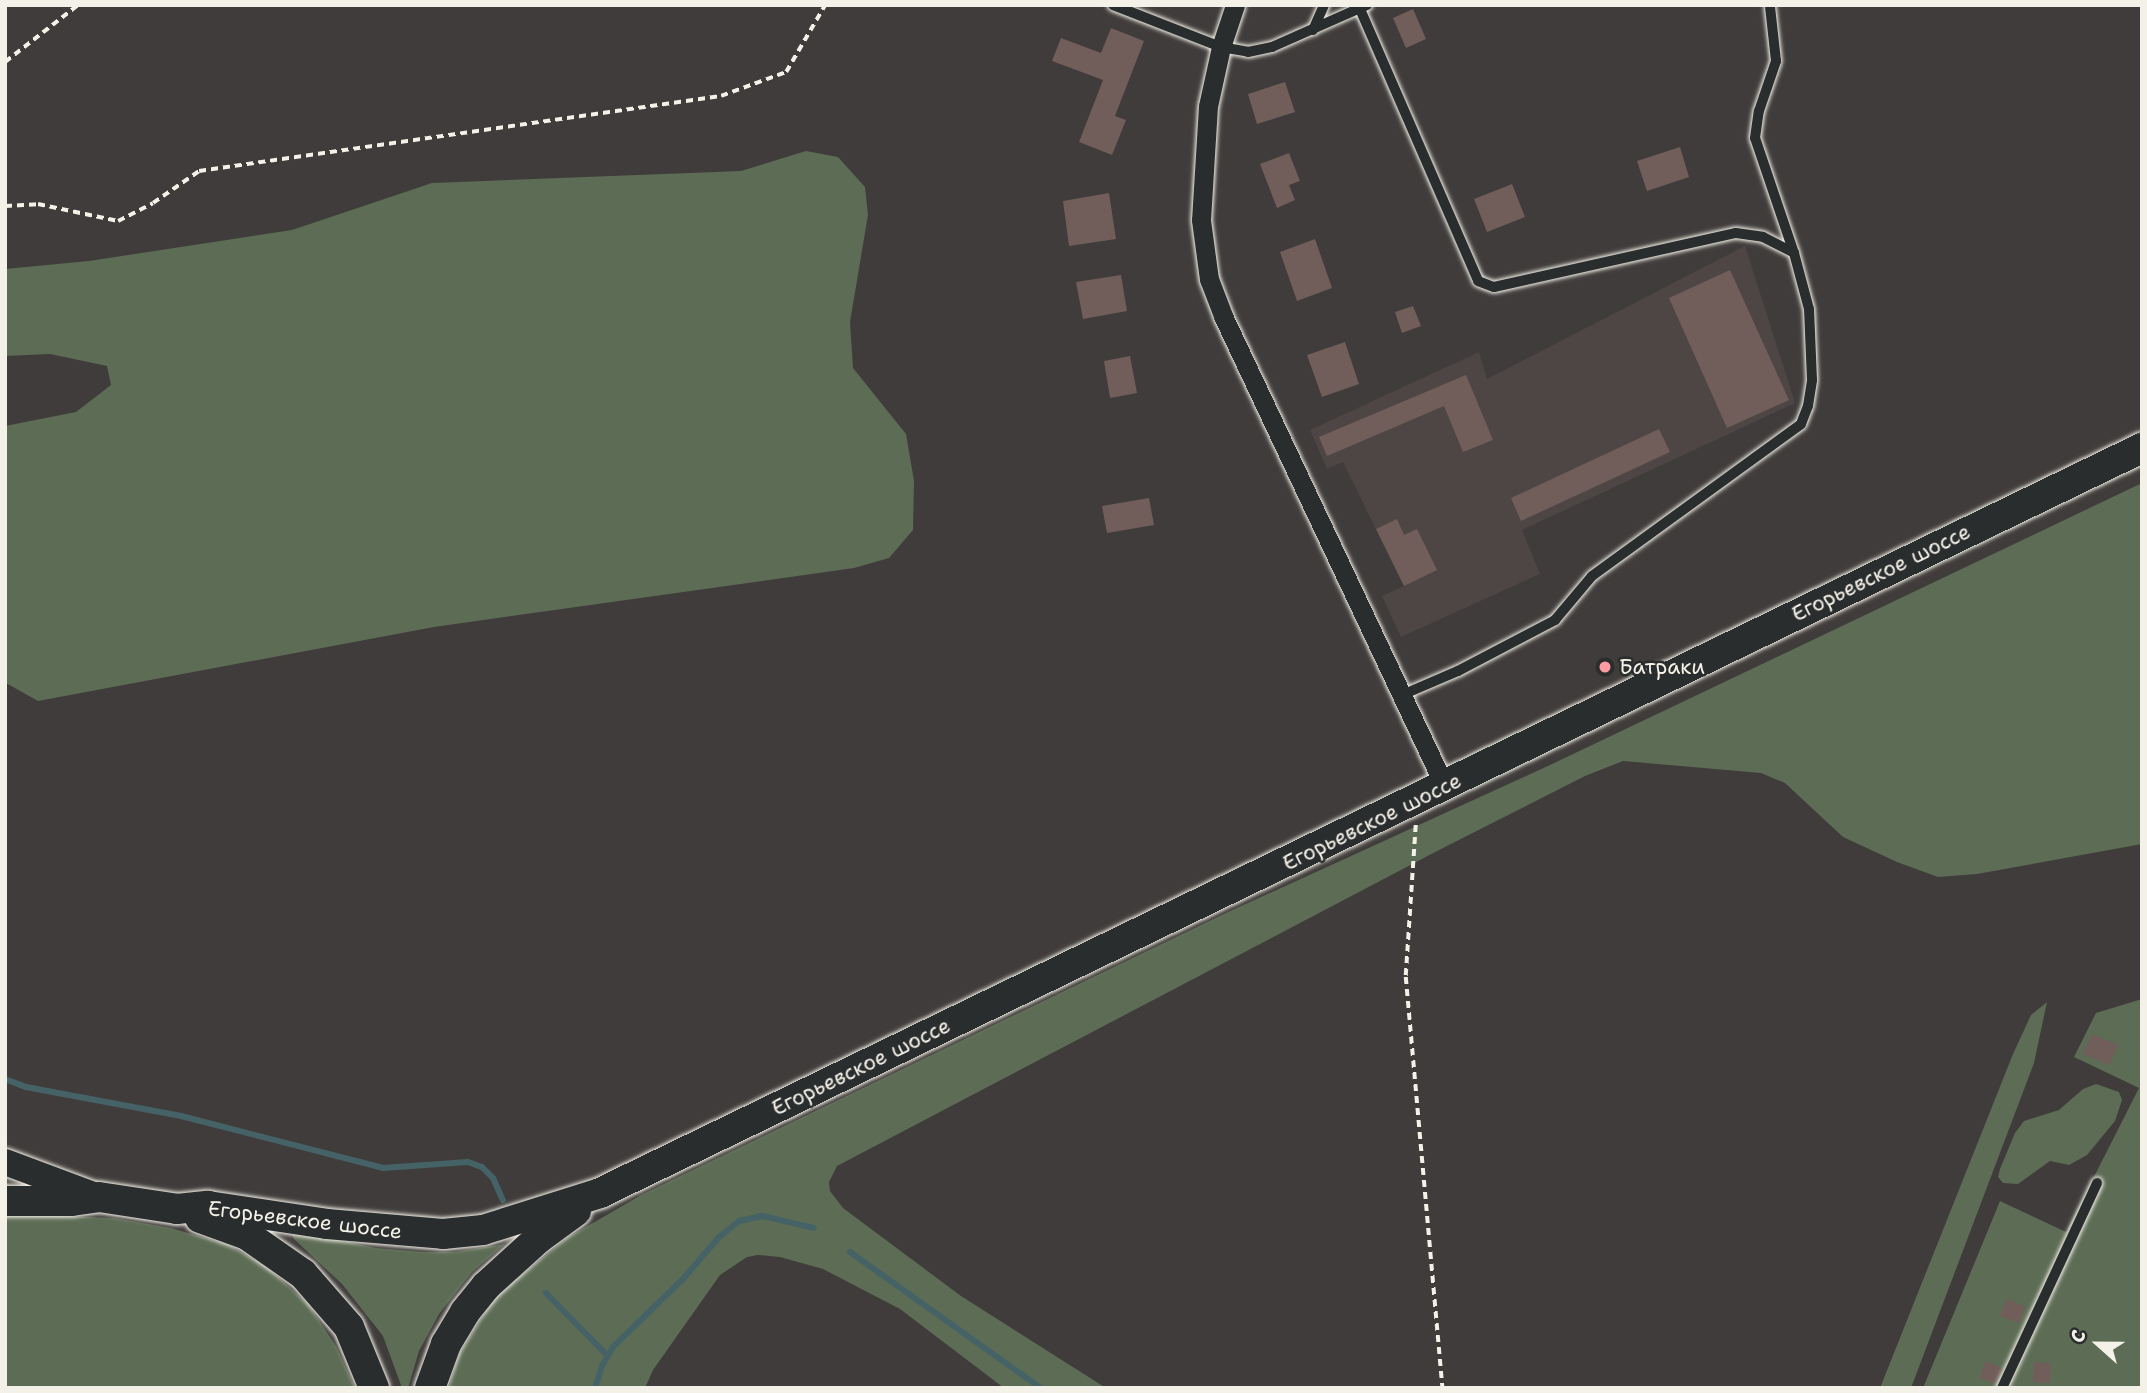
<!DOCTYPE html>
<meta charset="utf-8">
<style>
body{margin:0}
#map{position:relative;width:2147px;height:1393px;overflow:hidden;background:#3f3c3b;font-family:"Shantell Sans",sans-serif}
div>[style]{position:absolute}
.built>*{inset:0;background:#4e4644}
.green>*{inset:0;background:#5d6c55}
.stream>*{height:6px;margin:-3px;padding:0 3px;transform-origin:3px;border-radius:3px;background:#456366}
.building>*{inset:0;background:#715e5a}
.path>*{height:3.5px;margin-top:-1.75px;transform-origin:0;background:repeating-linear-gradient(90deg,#f4f1e8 0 7px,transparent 0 12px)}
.roads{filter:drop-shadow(0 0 2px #f4f1e8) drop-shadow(0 0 2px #f4f1e8)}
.lane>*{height:10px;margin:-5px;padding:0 5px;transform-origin:5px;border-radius:5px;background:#2a2d2e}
.street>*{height:19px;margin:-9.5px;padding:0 9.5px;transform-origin:9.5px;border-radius:9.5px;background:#2a2d2e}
.secondary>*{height:26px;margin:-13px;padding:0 13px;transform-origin:13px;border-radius:13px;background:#2a2d2e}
.primary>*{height:30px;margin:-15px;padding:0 15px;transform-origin:15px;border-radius:15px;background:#2a2d2e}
.dots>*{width:19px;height:19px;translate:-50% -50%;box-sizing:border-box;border:4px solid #2a2d2e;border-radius:50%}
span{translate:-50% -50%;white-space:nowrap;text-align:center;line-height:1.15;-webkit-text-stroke:5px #2a2d2e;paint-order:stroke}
.street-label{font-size:21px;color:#f4f1e8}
.poi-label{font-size:21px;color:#f4f1e8}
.left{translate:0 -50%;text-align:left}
.frame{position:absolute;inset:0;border:7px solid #f4f1e8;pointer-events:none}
.north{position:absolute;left:2063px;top:1309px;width:70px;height:70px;-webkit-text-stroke:5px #2a2d2e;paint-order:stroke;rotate:291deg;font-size:19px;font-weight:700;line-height:28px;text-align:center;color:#f4f1e8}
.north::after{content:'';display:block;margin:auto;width:24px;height:32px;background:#f4f1e8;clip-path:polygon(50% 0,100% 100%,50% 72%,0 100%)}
</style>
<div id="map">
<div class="built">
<div style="clip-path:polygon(1745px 246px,1795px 403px,1522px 530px,1540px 574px,1401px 637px,1382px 596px,1404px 586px,1343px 462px,1327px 469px,1310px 430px,1479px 352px,1487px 379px)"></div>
</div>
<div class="green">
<div style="clip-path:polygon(806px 151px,838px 157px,865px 187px,868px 215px,850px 322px,853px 368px,906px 434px,914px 481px,913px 530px,889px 558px,854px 568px,434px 627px,38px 701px,6px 683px,5px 426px,76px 412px,111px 385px,107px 366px,50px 354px,5px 356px,5px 269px,89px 261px,292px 230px,432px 183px,741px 171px)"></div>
<div style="clip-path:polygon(2142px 483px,2142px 844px,1977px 874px,1938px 877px,1897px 862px,1843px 837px,1785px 783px,1761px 773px,1623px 761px,1585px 776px,1439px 850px,837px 1166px,829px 1182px,830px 1191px,843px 1208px,961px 1296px,1106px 1388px,1004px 1388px,900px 1309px,823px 1269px,780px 1257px,758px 1255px,747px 1257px,720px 1275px,653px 1370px,645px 1388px,449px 1388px,459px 1354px,495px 1297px,567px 1238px,643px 1194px,1224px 914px,1550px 765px)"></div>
<div style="clip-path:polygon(2142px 999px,2142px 1388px,1923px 1388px,2000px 1201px,2066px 1232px,2139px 1088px,2074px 1057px,2096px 1013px)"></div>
<div style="clip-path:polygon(2047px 1002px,2034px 1063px,1911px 1388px,1880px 1388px,2013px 1054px,2031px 1015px)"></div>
<div style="clip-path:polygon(2096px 1084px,2119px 1092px,2122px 1100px,2115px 1121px,2087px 1155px,2069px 1165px,2050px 1161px,2018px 1184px,2003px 1183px,1998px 1177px,2000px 1169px,2015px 1133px,2024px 1121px,2059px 1110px,2083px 1089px)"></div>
<div style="clip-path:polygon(5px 1214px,114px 1218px,171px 1228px,229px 1245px,268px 1268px,308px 1304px,336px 1346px,355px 1388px,5px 1388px)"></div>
<div style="clip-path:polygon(297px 1232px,376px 1248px,423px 1252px,454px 1252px,505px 1244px,472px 1272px,439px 1314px,419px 1351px,408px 1388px,402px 1388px,383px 1336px,342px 1284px,294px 1239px,292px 1235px)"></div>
</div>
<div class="stream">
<div style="left:5px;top:1079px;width:22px;rotate:21deg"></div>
<div style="left:26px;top:1087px;width:158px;rotate:10.6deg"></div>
<div style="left:181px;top:1116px;width:209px;rotate:14.4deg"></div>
<div style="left:383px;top:1168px;width:85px;rotate:-4deg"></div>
<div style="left:468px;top:1162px;width:15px;rotate:20deg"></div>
<div style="left:482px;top:1167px;width:16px;rotate:45deg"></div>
<div style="left:493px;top:1178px;width:24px;rotate:66deg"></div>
<div style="left:850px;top:1252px;width:234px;rotate:35.5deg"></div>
<div style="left:546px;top:1293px;width:87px;rotate:45.5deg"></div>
<div style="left:595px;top:1388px;width:23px;rotate:-72deg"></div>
<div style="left:602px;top:1366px;width:22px;rotate:-60deg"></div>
<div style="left:613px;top:1347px;width:98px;rotate:-44.2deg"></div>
<div style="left:683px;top:1279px;width:54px;rotate:-49.5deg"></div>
<div style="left:718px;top:1238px;width:27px;rotate:-39deg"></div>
<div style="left:739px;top:1221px;width:24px;rotate:-12deg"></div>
<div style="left:762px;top:1216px;width:53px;rotate:13deg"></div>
</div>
<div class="building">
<div style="clip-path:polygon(1413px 9px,1426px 39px,1406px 48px,1393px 18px)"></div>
<div style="clip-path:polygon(1111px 28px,1144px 41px,1115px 116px,1126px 120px,1112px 155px,1079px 142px,1103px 80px,1052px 61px,1061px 38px,1101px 53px)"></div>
<div style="clip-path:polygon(1285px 82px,1295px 112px,1257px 124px,1248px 94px)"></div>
<div style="clip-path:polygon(1680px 147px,1689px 177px,1647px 191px,1637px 161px)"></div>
<div style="clip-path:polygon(1289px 153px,1300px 181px,1289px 185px,1295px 200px,1277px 208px,1260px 164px)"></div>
<div style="clip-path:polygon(1512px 184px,1525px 217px,1487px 232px,1474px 199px)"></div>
<div style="clip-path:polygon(1109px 193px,1116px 239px,1069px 246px,1063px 201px)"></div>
<div style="clip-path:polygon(1315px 239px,1332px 288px,1297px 301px,1280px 252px)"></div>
<div style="clip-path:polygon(1730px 270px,1789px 400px,1727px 428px,1669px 298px)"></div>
<div style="clip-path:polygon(1121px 275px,1127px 311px,1083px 319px,1076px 282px)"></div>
<div style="clip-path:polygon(1413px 306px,1421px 326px,1402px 333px,1395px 312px)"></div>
<div style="clip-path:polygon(1345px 342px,1359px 384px,1322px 397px,1307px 355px)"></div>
<div style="clip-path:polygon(1130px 356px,1137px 393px,1110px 398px,1104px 361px)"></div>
<div style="clip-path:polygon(1466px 375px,1493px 440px,1463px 452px,1444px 406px,1327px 456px,1319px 437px)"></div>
<div style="clip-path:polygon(1659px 429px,1670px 452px,1521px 521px,1511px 498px)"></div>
<div style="clip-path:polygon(1149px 498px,1154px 525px,1107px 533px,1102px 506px)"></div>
<div style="clip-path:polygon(1397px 519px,1404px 535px,1417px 529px,1437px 570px,1404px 586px,1376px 529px)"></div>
<div style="clip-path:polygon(2092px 1034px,2118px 1045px,2109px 1065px,2083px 1054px)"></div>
<div style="clip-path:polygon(2007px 1299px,2025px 1307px,2019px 1323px,2000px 1316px)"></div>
<div style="clip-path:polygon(1986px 1361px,2002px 1368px,1996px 1384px,1979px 1378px)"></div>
<div style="clip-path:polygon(2034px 1362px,2051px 1363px,2050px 1383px,2033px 1382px)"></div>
</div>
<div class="path">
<div style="left:5px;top:62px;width:93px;rotate:-38deg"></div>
<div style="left:5px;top:206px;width:33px;rotate:-3deg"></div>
<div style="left:38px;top:204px;width:82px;rotate:12deg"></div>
<div style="left:118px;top:221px;width:39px;rotate:-27deg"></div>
<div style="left:153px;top:203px;width:56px;rotate:-34.8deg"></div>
<div style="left:199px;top:171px;width:527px;rotate:-8.18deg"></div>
<div style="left:721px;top:96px;width:69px;rotate:-20.3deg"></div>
<div style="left:786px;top:72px;width:78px;rotate:-59.8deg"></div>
<div style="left:1416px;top:825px;width:152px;rotate:93.8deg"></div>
<div style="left:1406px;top:977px;width:413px;rotate:84.9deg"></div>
</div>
<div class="roads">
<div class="lane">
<div style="left:1113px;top:5px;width:116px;rotate:21.3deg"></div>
<div style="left:1221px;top:47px;width:27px;rotate:10deg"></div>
<div style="left:1248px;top:52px;width:25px;rotate:-12deg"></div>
<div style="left:1272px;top:47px;width:104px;rotate:-23.9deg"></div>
<div style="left:1360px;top:9px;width:296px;rotate:66.5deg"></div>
<div style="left:1478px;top:281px;width:17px;rotate:21deg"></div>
<div style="left:1494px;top:287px;width:248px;rotate:-12.6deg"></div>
<div style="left:1736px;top:233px;width:27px;rotate:8deg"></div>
<div style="left:1763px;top:237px;width:35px;rotate:27deg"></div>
<div style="left:1313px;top:30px;width:27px;rotate:-66deg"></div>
<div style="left:1402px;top:695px;width:61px;rotate:-23.2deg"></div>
<div style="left:1458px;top:671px;width:110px;rotate:-27.7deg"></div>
<div style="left:1555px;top:620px;width:57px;rotate:-49.9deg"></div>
<div style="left:1592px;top:576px;width:258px;rotate:-36deg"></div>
<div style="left:1801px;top:424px;width:19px;rotate:-69deg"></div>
<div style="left:1808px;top:406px;width:26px;rotate:-81deg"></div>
<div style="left:1812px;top:380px;width:71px;rotate:-92.4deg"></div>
<div style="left:1809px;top:309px;width:58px;rotate:-105deg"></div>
<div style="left:1794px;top:253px;width:121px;rotate:-108.7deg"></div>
<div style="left:1755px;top:138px;width:27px;rotate:-82deg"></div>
<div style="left:1759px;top:111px;width:53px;rotate:-71.2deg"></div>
<div style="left:1776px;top:61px;width:54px;rotate:-96.3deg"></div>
<div style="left:2002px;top:1388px;width:226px;rotate:-65.1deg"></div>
</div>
<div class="street">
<div style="left:1235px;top:5px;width:44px;rotate:108.4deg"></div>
<div style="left:1221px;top:47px;width:60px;rotate:102.4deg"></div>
<div style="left:1208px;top:106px;width:114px;rotate:93.5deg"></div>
<div style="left:1201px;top:220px;width:60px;rotate:82.3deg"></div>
<div style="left:1209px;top:279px;width:40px;rotate:69deg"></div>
<div style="left:1223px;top:316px;width:521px;rotate:64.76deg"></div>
</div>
<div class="secondary">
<div style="left:5px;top:1162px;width:100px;rotate:20.4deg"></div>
</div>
<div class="primary">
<div style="left:5px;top:1201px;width:67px"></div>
<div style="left:72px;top:1201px;width:27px;rotate:-8deg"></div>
<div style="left:99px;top:1197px;width:79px;rotate:8.7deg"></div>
<div style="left:177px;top:1209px;width:31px;rotate:-6deg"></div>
<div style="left:208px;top:1206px;width:120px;rotate:8.6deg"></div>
<div style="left:327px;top:1224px;width:116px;rotate:4.9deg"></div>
<div style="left:443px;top:1234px;width:40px;rotate:-5.7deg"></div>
<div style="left:483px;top:1230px;width:123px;rotate:-17.5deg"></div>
<div style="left:600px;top:1193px;width:1713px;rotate:-25.79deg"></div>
<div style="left:200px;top:1218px;width:50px;rotate:19.9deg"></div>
<div style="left:247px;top:1235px;width:68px;rotate:34.9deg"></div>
<div style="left:303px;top:1274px;width:70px;rotate:49deg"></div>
<div style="left:349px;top:1327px;width:66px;rotate:67.7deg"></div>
<div style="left:430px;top:1388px;width:47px;rotate:-70deg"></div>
<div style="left:446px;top:1344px;width:37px;rotate:-59deg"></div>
<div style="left:465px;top:1312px;width:33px;rotate:-51deg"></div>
<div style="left:486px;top:1286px;width:72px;rotate:-42.2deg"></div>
<div style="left:539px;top:1238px;width:46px;rotate:-36.1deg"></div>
</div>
</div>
<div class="dots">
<div style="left:1605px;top:667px;background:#ff9aa2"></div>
</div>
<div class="street-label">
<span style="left:1881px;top:573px;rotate:-26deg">Егорьевское шоссе</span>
<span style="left:1372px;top:822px;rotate:-26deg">Егорьевское шоссе</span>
<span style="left:861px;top:1067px;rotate:-26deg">Егорьевское шоссе</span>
<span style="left:305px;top:1220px;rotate:7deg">Егорьевское шоссе</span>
</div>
<div class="poi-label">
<span class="left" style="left:1619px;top:667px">Батраки</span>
</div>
<div class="frame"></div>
<div class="north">С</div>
</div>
